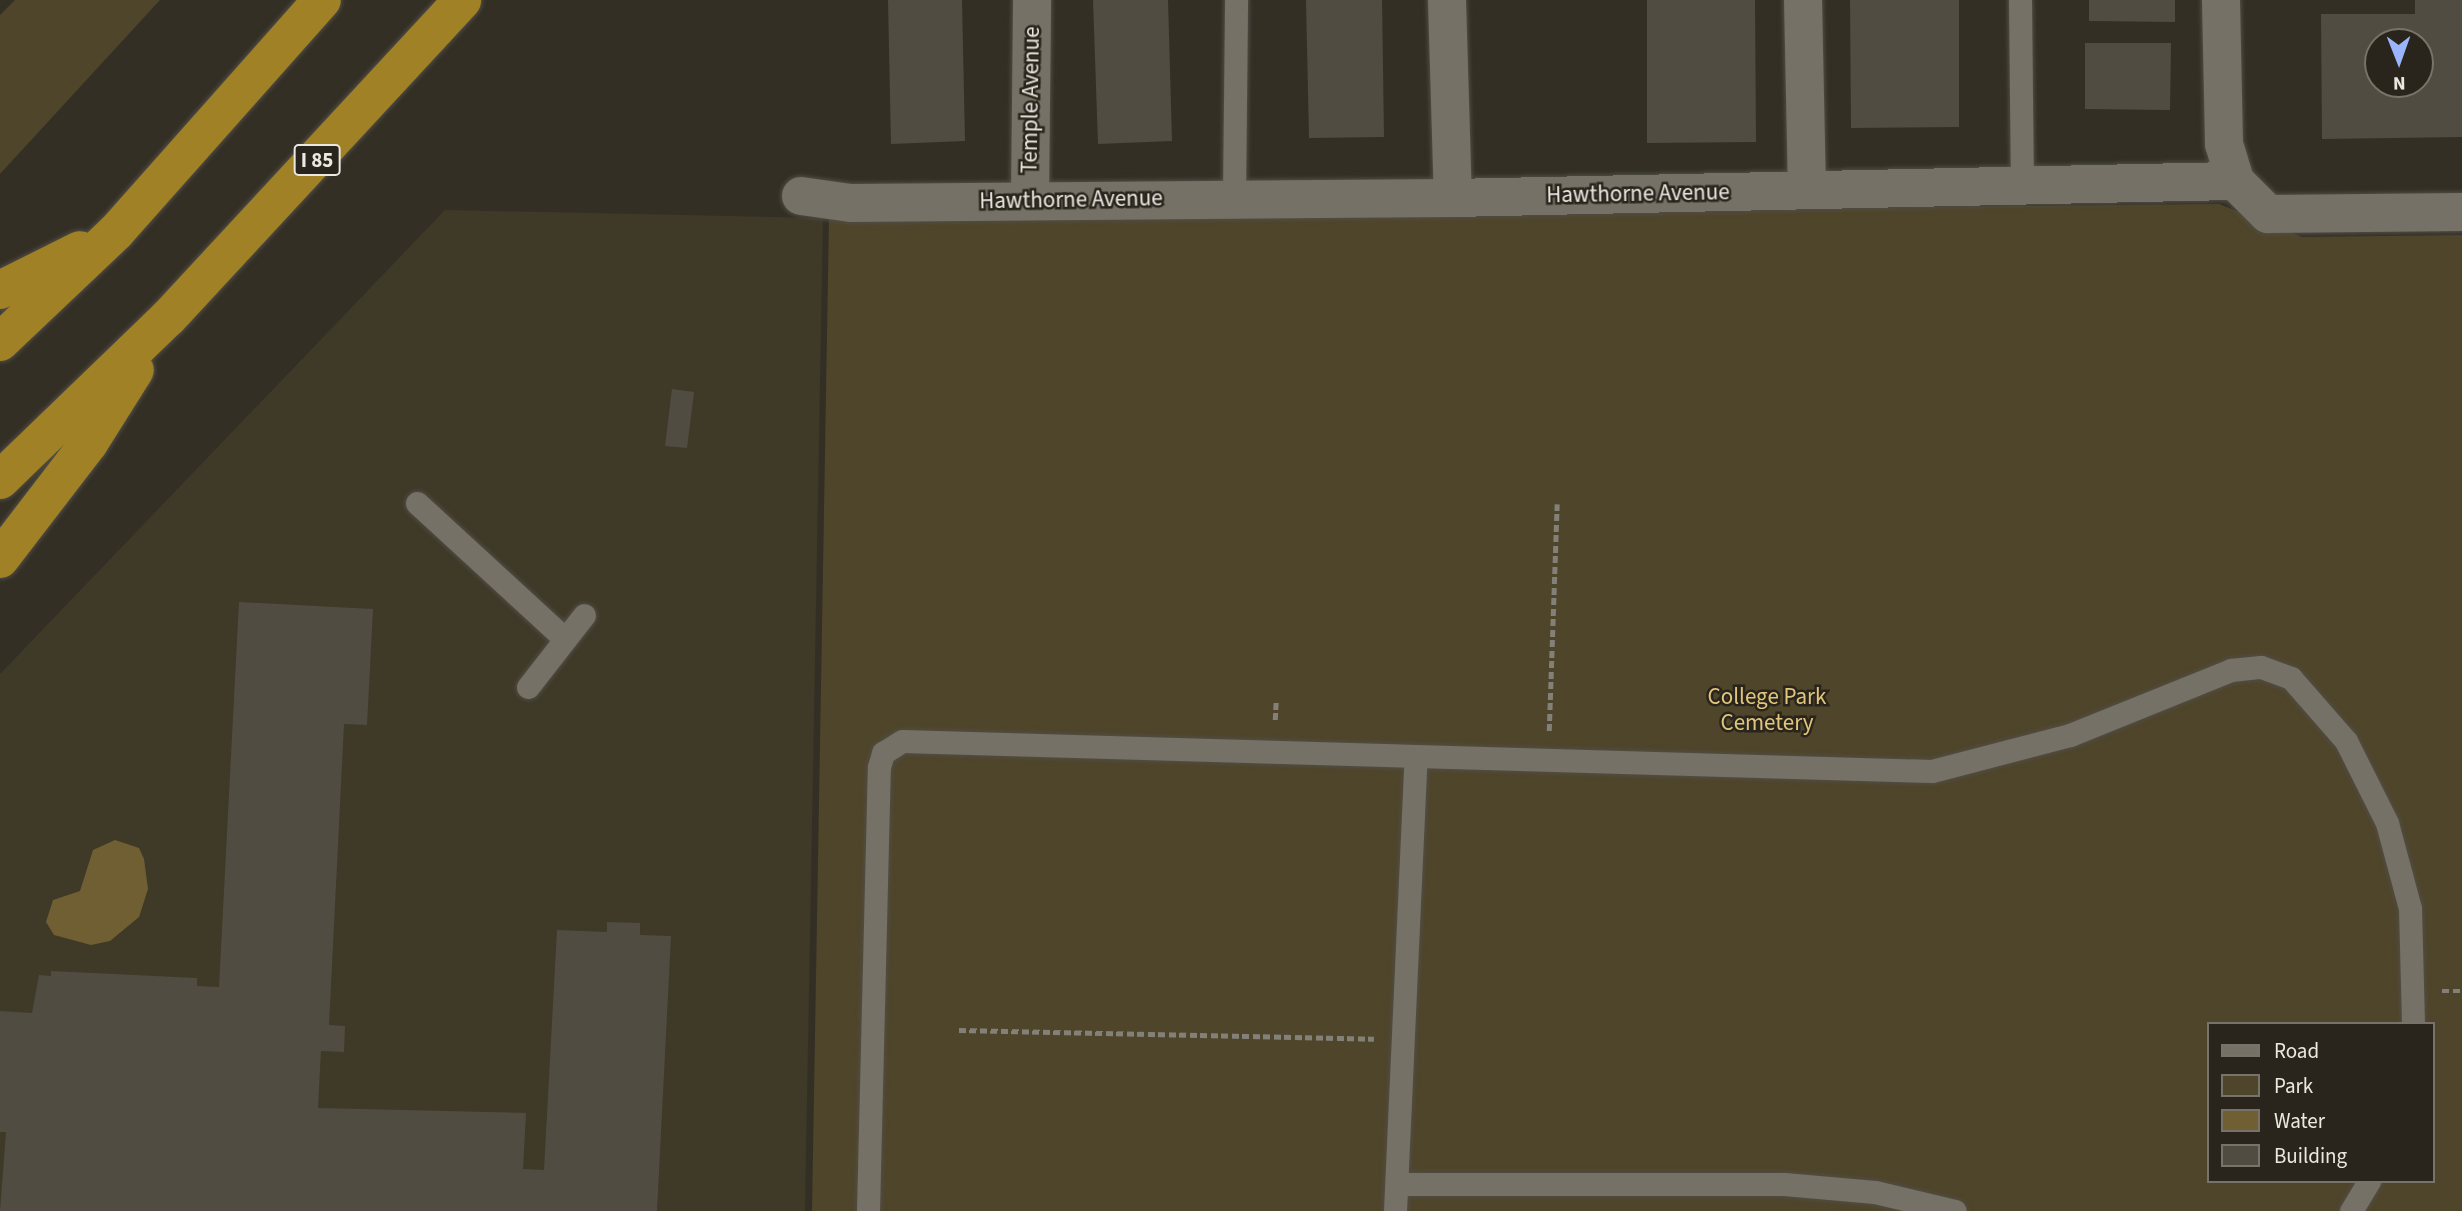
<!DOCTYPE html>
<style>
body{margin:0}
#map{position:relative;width:2462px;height:1211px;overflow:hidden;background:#332f25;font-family:"Source Sans 3",sans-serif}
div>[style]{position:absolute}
.built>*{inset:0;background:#3f3928}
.green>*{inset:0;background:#4f452a}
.water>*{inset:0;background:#705f32}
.building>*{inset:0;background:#504c41}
.path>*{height:4.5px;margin-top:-2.25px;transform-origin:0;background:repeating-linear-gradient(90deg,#838078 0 7px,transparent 0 10.5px)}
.roads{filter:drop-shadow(0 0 2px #514d45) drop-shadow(0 0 2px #514d45)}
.service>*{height:23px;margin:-11.5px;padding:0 11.5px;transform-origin:11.5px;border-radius:11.5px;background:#767166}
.minor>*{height:38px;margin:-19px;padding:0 19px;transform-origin:19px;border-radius:19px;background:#767166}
.motorway>*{height:38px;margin:-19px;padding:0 19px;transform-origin:19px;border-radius:19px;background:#a08125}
span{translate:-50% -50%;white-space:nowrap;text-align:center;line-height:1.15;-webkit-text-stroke:5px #29251c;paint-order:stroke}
.shield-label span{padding:2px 5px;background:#29251c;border:2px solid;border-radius:5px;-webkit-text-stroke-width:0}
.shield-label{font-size:21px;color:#ebe8e2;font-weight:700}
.street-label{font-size:23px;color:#ebe8e2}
.park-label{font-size:23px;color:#e1c57d}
.legend{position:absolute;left:2207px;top:1022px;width:228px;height:161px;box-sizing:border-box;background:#29251c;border:2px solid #77736b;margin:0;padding:9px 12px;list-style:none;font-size:21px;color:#ebe8e2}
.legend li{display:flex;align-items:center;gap:14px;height:35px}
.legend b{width:35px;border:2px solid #77736b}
.north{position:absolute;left:2364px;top:28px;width:70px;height:70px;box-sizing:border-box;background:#29251c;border:2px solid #77736b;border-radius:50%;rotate:179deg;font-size:19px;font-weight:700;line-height:28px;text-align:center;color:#ebe8e2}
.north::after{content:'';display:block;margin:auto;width:24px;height:32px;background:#9bb5fd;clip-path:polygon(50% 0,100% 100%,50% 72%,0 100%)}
</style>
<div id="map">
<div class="built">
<div style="clip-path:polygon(445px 210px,823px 218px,805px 1211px,0 1211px,0 674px)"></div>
</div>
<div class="green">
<div style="clip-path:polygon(15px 0,160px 0,0 174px,0 15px)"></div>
<div style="clip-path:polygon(evenodd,2219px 204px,2302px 237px,2462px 235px,2462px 1211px,812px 1211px,829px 218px,2219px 204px,2208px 1024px,2432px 1024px,2432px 1181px,2208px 1181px,2208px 1024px)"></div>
</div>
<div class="water">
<div style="clip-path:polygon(115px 840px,139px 848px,144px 859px,148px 889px,139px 917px,110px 941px,91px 945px,54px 935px,46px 922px,53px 900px,80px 891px,93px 850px)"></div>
</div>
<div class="building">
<div style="clip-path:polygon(888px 0,962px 0,965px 141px,891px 144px)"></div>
<div style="clip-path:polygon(1093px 0,1168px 0,1172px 141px,1098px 144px)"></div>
<div style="clip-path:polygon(1306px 0,1382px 0,1384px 137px,1309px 138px)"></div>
<div style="clip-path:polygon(1647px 0,1755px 0,1756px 142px,1647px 143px)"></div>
<div style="clip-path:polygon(1850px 0,1959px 0,1959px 127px,1851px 128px)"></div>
<div style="clip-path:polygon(2089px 0,2175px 0,2175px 22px,2089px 21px)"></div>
<div style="clip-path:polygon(evenodd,2415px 0,2462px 0,2462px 137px,2322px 139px,2321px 14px,2415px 14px,2415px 0,2378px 42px,2420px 42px,2420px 84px,2378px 84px,2378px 42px)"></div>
<div style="clip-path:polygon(2085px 43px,2171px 43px,2170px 110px,2085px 109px)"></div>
<div style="clip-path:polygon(672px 389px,694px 392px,687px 448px,665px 446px)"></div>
<div style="clip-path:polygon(239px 602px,373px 609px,367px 725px,344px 724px,329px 1025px,345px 1026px,344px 1052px,321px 1051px,318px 1108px,526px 1113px,523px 1169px,544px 1170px,557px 930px,607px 932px,607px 922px,640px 923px,640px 935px,671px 936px,657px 1211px,0 1211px,6px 1132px,0 1132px,0 1011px,32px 1013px,39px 975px,51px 976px,51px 971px,197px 978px,197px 986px,219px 987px)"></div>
</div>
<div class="path">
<div style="left:1275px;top:720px;width:18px;rotate:-87deg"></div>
<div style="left:1549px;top:731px;width:227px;rotate:-88deg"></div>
<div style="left:2442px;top:991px;width:20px"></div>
<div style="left:959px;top:1030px;width:415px;rotate:1.2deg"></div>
</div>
<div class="roads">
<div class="service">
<div style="left:2020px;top:0;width:185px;rotate:89.4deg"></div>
<div style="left:1234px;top:198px;width:198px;rotate:-89.4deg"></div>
<div style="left:417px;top:503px;width:201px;rotate:42.6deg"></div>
<div style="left:528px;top:687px;width:91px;rotate:-52.1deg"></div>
<div style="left:1397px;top:1184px;width:387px"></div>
<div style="left:1784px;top:1184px;width:91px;rotate:5deg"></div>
<div style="left:1875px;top:1192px;width:82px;rotate:13.4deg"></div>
<div style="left:868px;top:1211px;width:444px;rotate:-88.6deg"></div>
<div style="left:879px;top:767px;width:15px;rotate:-74deg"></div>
<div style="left:883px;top:753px;width:22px;rotate:-32deg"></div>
<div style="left:902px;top:741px;width:1030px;rotate:1.67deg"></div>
<div style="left:1932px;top:771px;width:143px;rotate:-14.6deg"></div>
<div style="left:2070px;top:735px;width:174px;rotate:-22deg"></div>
<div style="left:2231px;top:670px;width:30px;rotate:-6deg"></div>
<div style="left:2261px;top:667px;width:32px;rotate:20deg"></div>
<div style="left:2291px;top:678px;width:84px;rotate:48.9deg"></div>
<div style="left:2346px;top:741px;width:92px;rotate:63.4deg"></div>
<div style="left:2387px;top:823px;width:88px;rotate:74.9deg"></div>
<div style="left:2410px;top:908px;width:116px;rotate:88.5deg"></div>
<div style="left:1395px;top:1211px;width:455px;rotate:-87.4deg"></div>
<div style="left:2351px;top:1211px;width:35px;rotate:-59deg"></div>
</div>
<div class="minor">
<div style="left:1447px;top:0;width:198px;rotate:88.3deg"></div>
<div style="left:1803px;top:0;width:190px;rotate:88.8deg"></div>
<div style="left:2221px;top:0;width:144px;rotate:88.8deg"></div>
<div style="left:2224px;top:144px;width:39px;rotate:73deg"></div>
<div style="left:801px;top:196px;width:50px;rotate:8deg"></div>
<div style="left:851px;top:203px;width:602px;rotate:-0.48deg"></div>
<div style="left:1453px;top:198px;width:782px;rotate:-1.25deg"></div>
<div style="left:2235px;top:181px;width:47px;rotate:45deg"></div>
<div style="left:2268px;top:214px;width:194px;rotate:-0.6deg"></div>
<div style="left:1030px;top:199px;width:199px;rotate:-89.4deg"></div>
</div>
<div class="motorway">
<div style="left:0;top:290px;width:89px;rotate:-26.6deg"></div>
<div style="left:0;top:342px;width:160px;rotate:-43.5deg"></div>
<div style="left:116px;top:232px;width:310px;rotate:-48.4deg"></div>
<div style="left:0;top:480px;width:233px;rotate:-44deg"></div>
<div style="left:168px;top:318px;width:433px;rotate:-47.2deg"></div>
<div style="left:0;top:559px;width:146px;rotate:-52.5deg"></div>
<div style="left:89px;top:443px;width:86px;rotate:-57.8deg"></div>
</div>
</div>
<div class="shield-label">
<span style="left:317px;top:160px">I 85</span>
</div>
<div class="street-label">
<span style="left:1031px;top:100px;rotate:-89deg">Temple Avenue</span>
<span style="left:1638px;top:194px;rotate:-1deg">Hawthorne Avenue</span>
<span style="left:1071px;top:200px;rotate:-1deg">Hawthorne Avenue</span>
</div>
<div class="park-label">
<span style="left:1767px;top:710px">College Park<br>Cemetery</span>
</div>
<ul class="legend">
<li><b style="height:9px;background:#767166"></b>Road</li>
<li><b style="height:19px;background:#4f452a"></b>Park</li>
<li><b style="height:19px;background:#705f32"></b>Water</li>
<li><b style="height:19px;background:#504c41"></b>Building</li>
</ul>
<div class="north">N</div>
</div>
